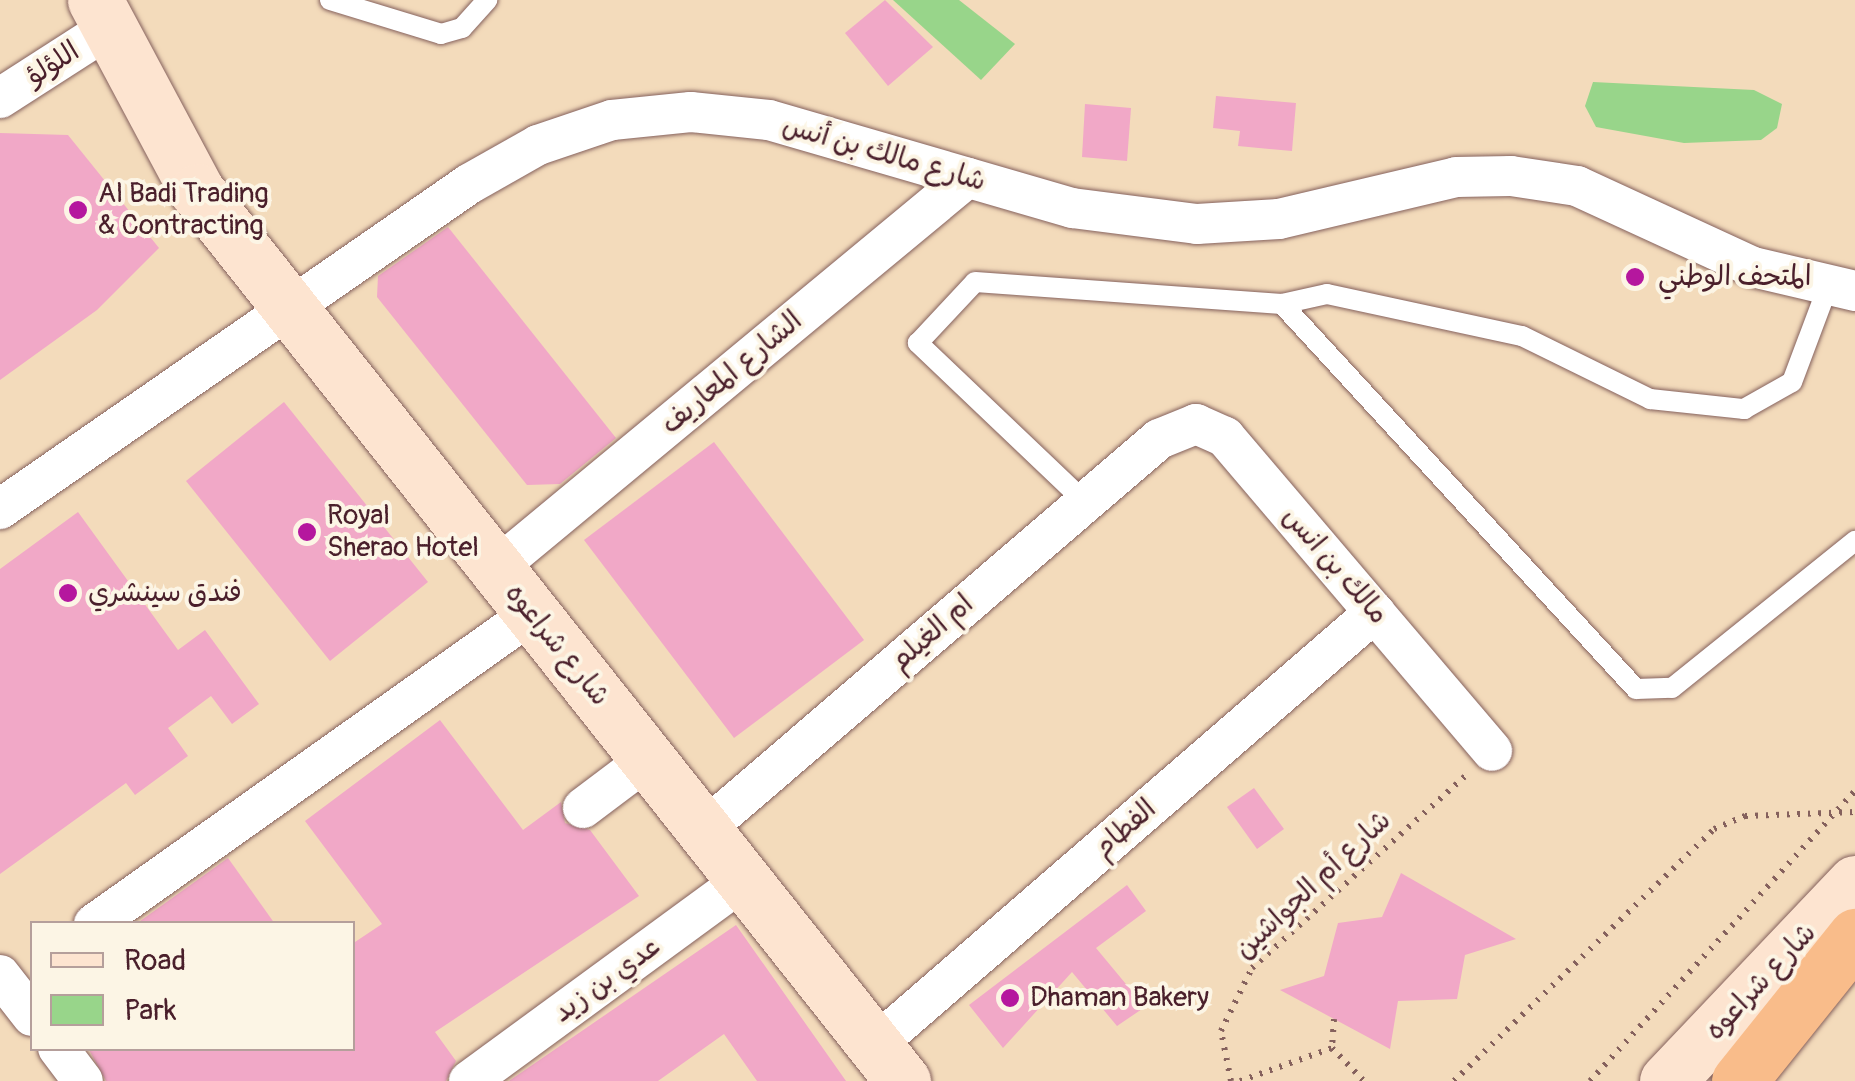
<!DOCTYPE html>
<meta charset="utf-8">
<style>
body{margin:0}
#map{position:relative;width:1855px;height:1081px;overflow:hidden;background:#f3dbbb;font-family:Pangolin,"Playpen Sans Arabic",sans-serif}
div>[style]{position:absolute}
.green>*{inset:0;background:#98d58a}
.building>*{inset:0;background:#f1a8c7}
.path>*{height:6px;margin-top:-3px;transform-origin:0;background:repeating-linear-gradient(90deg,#85615d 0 2.5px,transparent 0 10.5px)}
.roads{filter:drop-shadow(0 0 2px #85615d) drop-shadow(0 0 2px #85615d)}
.lane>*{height:20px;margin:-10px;padding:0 10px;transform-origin:10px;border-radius:10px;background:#fff}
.street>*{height:40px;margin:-20px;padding:0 20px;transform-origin:20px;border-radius:20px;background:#fff}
.secondary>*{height:55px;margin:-27.5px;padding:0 27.5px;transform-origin:27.5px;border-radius:27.5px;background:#fde4d0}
.highway>*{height:55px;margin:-27.5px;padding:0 27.5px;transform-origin:27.5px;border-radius:27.5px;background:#f9bc8a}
.dots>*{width:28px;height:28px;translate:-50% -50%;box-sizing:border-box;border:5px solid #fcf5e5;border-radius:50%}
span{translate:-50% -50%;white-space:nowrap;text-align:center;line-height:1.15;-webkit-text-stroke:8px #fcf5e5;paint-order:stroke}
.street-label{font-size:28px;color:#4a1f2b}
.poi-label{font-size:28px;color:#4a1f2b}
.left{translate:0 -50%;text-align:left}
.legend{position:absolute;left:30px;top:921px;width:325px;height:130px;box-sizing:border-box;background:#fcf5e5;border:2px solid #b59f9b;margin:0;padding:12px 18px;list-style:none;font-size:30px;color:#4a1f2b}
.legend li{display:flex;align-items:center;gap:20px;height:50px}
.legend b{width:50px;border:2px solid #b59f9b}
</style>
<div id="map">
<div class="green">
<div style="clip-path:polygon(893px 0,959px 0,1015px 44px,981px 80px)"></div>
<div style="clip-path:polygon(1593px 82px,1754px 90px,1782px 104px,1777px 128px,1761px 140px,1684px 143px,1596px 127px,1585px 106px)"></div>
</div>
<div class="building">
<div style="clip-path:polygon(885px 0,933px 47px,888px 86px,845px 33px)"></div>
<div style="clip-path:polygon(1216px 96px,1296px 103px,1292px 151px,1238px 146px,1240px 131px,1213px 128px)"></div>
<div style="clip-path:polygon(1085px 104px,1131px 108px,1127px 161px,1082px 157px)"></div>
<div style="clip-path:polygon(0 133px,68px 135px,159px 248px,97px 310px,0 380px)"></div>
<div style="clip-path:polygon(448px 227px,616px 438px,560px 484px,527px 485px,377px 297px,378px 276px)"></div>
<div style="clip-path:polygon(284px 402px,428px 582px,330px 661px,186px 481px)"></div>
<div style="clip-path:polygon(714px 442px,864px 640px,734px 738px,584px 540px)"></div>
<div style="clip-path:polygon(78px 512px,178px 650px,205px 630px,259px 704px,232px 724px,211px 696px,168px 728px,188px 756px,135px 795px,126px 783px,0 874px,0 569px)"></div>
<div style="clip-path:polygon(440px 720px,523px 830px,561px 802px,565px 823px,590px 830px,639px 896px,435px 1032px,456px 1061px,446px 1081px,106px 1081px,88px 1048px,352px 1048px,352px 944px,382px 924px,305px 821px)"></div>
<div style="clip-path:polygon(1254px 788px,1284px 829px,1257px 849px,1227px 807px)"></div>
<div style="clip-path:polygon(228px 858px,275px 924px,136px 924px)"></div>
<div style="clip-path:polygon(1401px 873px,1516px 939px,1465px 955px,1457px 999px,1398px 1001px,1390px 1049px,1280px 990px,1324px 976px,1338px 923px,1382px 917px)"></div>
<div style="clip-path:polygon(1127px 885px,1146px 911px,1096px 948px,1145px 1007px,1117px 1026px,1072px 972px,1003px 1048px,969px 1005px)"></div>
<div style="clip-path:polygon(736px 925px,846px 1081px,757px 1081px,724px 1034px,658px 1081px,509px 1081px)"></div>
</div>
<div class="path">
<div style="left:1334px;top:1019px;width:29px;rotate:94deg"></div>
<div style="left:1332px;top:1048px;width:46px;rotate:45.9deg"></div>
<div style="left:1231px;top:1081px;width:51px;rotate:-101.3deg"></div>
<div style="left:1221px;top:1031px;width:70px;rotate:-63.8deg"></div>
<div style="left:1252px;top:968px;width:287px;rotate:-42deg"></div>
<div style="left:1240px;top:1081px;width:98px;rotate:-19.7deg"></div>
<div style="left:1454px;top:1081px;width:362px;rotate:-44.1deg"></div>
<div style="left:1714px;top:829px;width:34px;rotate:-23deg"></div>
<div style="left:1745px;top:816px;width:110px;rotate:-2.1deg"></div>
<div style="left:1590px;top:1081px;width:393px;rotate:-47.6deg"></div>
</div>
<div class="roads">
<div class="lane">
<div style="left:330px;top:0;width:116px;rotate:17deg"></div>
<div style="left:441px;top:34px;width:22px;rotate:-16deg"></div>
<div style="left:462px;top:28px;width:38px;rotate:-48deg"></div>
<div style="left:1282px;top:304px;width:46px;rotate:-12.5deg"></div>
<div style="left:1327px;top:294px;width:199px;rotate:12.2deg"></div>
<div style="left:1522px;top:336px;width:143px;rotate:26.2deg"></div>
<div style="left:1650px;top:399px;width:95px;rotate:6.1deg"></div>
<div style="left:1744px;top:409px;width:55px;rotate:-29.4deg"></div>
<div style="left:1792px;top:382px;width:99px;rotate:-69.4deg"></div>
<div style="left:1085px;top:502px;width:231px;rotate:-136.4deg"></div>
<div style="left:918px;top:343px;width:83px;rotate:-46.9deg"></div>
<div style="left:975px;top:282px;width:308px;rotate:4.1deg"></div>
<div style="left:1282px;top:304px;width:523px;rotate:47.4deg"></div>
<div style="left:1636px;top:689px;width:36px;rotate:-2deg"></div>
<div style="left:1672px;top:688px;width:235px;rotate:-38.8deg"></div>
</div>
<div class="street">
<div style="left:0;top:98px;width:126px;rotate:-32.7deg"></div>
<div style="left:0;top:509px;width:571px;rotate:-34.72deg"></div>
<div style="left:469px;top:184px;width:79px;rotate:-29.5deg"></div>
<div style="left:538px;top:145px;width:78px;rotate:-18.7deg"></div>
<div style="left:612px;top:120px;width:79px;rotate:-5.8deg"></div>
<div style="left:691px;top:112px;width:78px;rotate:5.9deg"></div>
<div style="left:769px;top:120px;width:316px;rotate:16.2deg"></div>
<div style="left:1072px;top:208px;width:126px;rotate:7.3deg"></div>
<div style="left:1197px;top:224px;width:82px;rotate:-3.5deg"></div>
<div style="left:1279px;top:219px;width:182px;rotate:-13.3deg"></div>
<div style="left:1456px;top:177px;width:55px;rotate:-1deg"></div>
<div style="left:1511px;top:176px;width:67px;rotate:8.6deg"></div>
<div style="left:1577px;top:186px;width:194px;rotate:24.7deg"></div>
<div style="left:1753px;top:267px;width:105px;rotate:13.2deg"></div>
<div style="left:496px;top:568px;width:612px;rotate:-39.63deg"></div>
<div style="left:583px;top:808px;width:81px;rotate:-37deg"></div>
<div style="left:706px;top:828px;width:597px;rotate:-40.65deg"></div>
<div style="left:1159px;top:439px;width:40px;rotate:-22deg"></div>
<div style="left:1196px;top:424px;width:32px;rotate:24deg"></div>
<div style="left:1225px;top:437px;width:412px;rotate:49.6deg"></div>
<div style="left:94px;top:924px;width:536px;rotate:-35.35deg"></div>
<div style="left:0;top:975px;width:52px;rotate:52deg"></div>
<div style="left:875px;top:1045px;width:661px;rotate:-40.89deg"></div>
<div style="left:58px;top:1048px;width:41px;rotate:52.9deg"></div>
<div style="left:469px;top:1081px;width:342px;rotate:-36.2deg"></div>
</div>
<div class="secondary">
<div style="left:95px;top:0;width:217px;rotate:61.9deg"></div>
<div style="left:197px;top:191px;width:1136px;rotate:51.58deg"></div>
<div style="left:1667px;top:1081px;width:273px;rotate:-46.5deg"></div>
</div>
<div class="highway">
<div style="left:1739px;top:1081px;width:186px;rotate:-51.3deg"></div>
</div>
</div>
<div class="dots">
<div style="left:78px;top:210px;background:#b5179e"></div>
<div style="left:1635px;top:277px;background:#b5179e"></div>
<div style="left:307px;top:532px;background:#b5179e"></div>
<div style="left:68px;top:593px;background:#b5179e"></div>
<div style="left:1010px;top:998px;background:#b5179e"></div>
</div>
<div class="street-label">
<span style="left:53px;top:64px;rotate:-32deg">اللؤلؤ</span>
<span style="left:884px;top:154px;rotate:16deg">شارع مالك بن أنس</span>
<span style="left:732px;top:373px;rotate:-40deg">الشارع المعاريف</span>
<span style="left:1335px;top:566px;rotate:49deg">مالك بن انس</span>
<span style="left:932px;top:633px;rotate:-41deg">ام الغيلم</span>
<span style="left:557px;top:645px;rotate:51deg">شارع شراعوه</span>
<span style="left:1125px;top:829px;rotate:-41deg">الفطام</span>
<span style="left:1313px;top:885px;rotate:-43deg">شارع أم الجواشين</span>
<span style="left:607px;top:980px;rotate:-36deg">عدي بن زيد</span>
<span style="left:1761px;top:982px;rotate:-47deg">شارع شراعوه</span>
</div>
<div class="poi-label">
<span class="left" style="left:98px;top:210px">Al Badi Trading<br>&amp; Contracting</span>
<span class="left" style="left:1658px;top:277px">المتحف الوطني</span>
<span class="left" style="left:327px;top:532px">Royal<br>Sherao Hotel</span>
<span class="left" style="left:88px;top:593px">فندق سينشري</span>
<span class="left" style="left:1030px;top:998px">Dhaman Bakery</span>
</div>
<ul class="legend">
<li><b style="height:12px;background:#fde4d0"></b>Road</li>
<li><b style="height:28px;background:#98d58a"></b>Park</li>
</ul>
</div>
